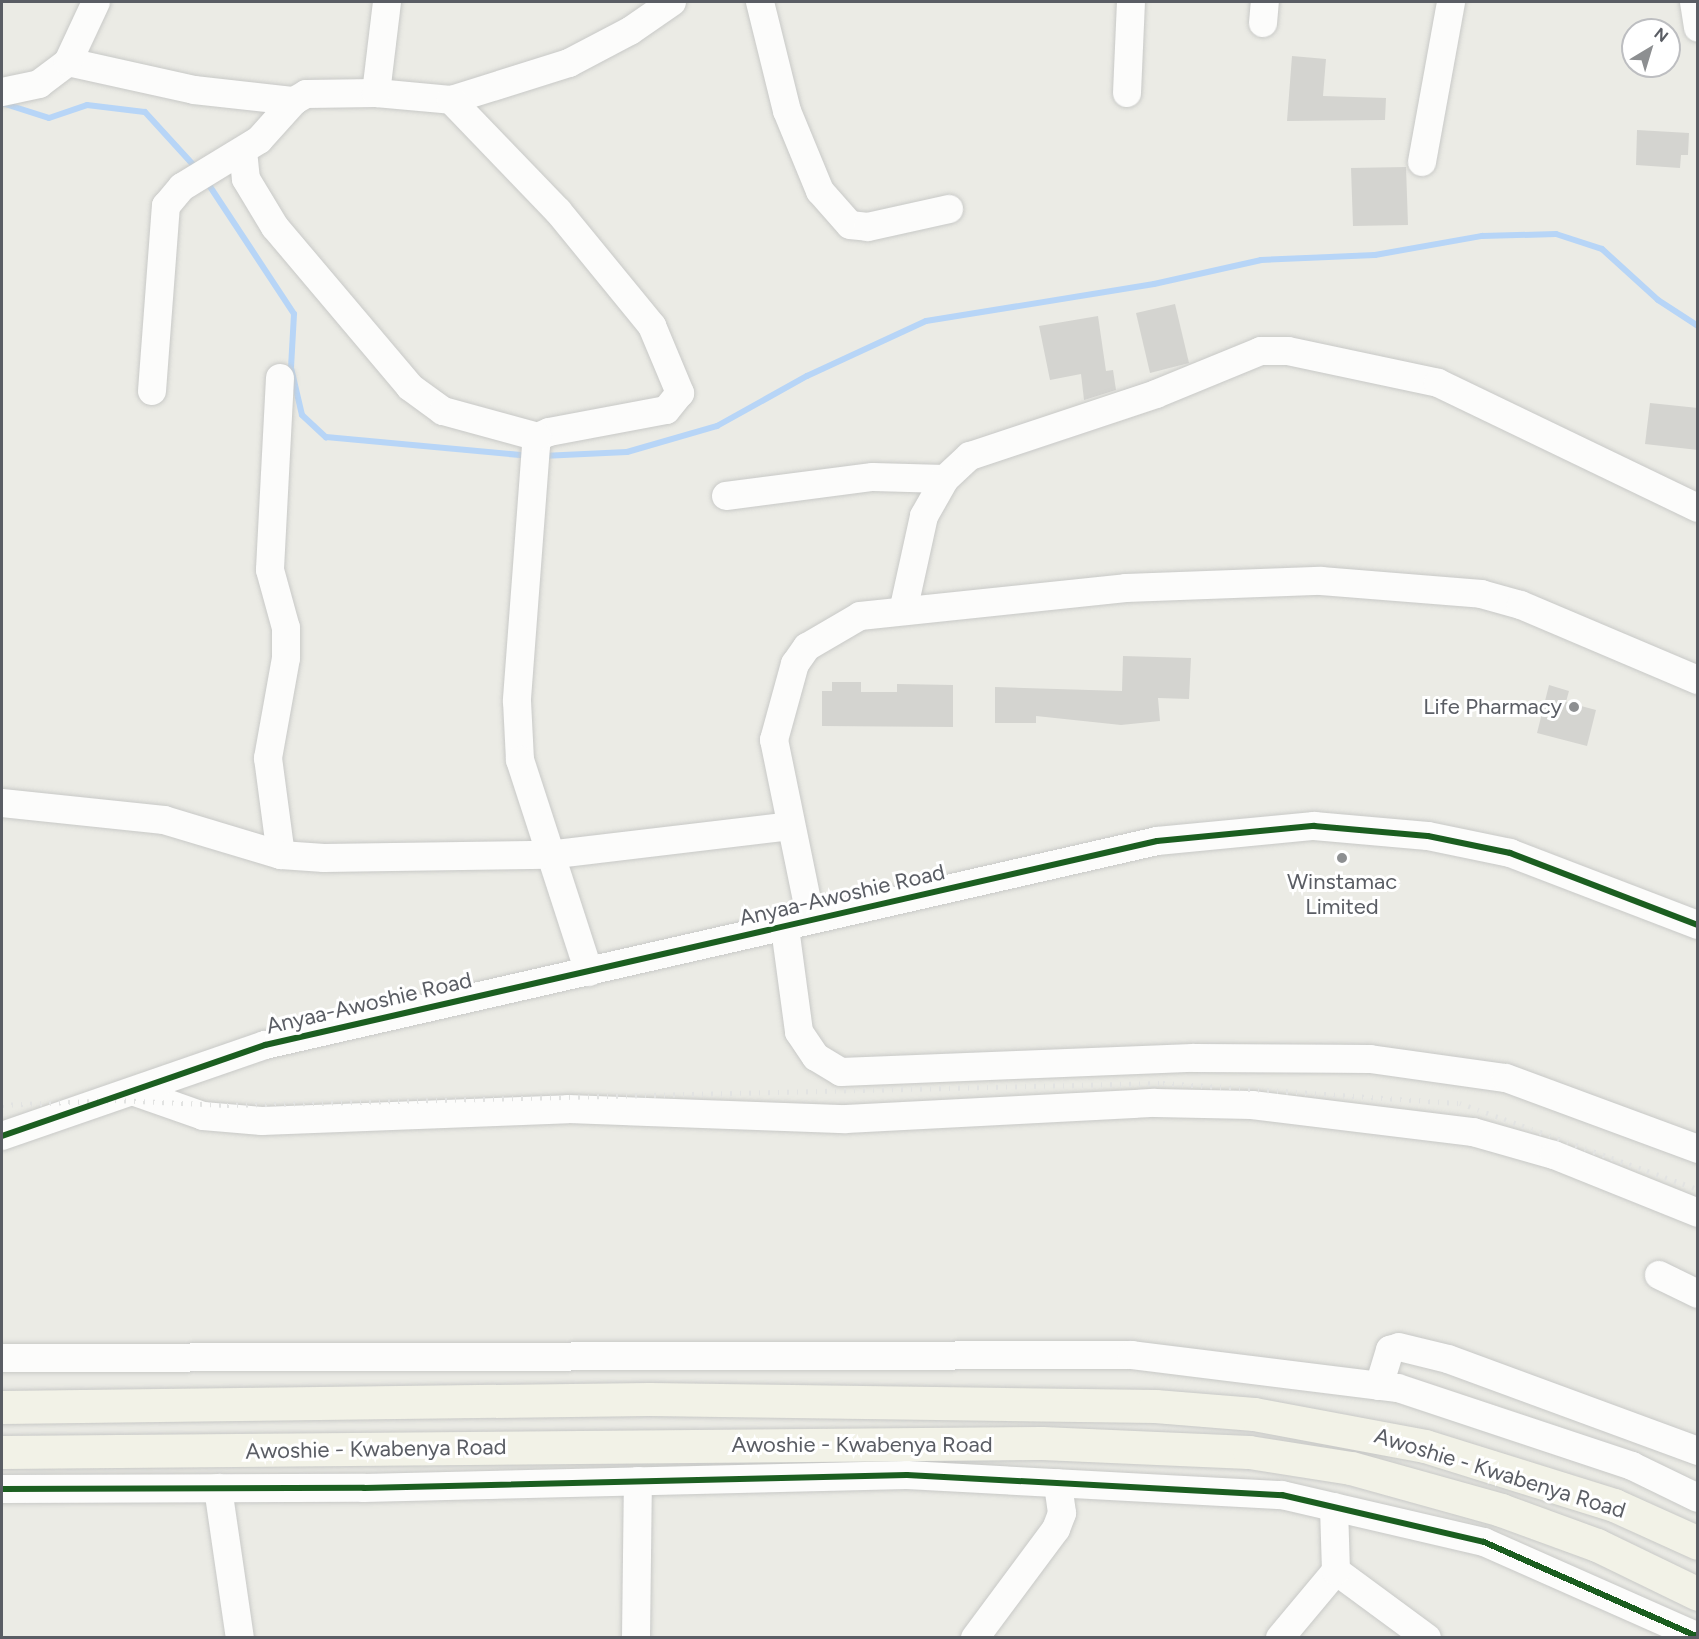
<!DOCTYPE html>
<style>
body{margin:0}
#map{position:relative;width:1699px;height:1639px;overflow:hidden;background:#ebebe5;font-family:Figtree,sans-serif}
div>[style]{position:absolute}
.stream>*{height:6px;margin:-3px;padding:0 3px;transform-origin:3px;border-radius:3px;background:#b7d5f7}
.building>*{inset:0;background:#d4d4d0}
.roads{filter:drop-shadow(0 0 2px #c8c9c7) drop-shadow(0 0 2px #c8c9c7)}
.minor>*{height:28px;margin:-14px;padding:0 14px;transform-origin:14px;border-radius:14px;background:#fcfcfb}
.major>*{height:33px;margin:-16.5px;padding:0 16.5px;transform-origin:16.5px;border-radius:16.5px;background:#f2f2e7}
.rail>*{height:4.5px;margin-top:-2.25px;transform-origin:0;background:repeating-linear-gradient(90deg,#e2e3e2 0 1.5px,transparent 0 9.5px)}
.cycleway>*{height:6px;margin:-3px;padding:0 3px;transform-origin:3px;border-radius:3px;background:#1b5e20}
.dots>*{width:16px;height:16px;translate:-50% -50%;box-sizing:border-box;border:3px solid #fff;border-radius:50%}
span{translate:-50% -50%;white-space:nowrap;text-align:center;line-height:1.15;-webkit-text-stroke:6px #fff;paint-order:stroke}
.poi-label{font-size:22px;color:#5a5d64}
.right{translate:-100% -50%;text-align:right}
.street-label{font-size:22px;color:#5a5d64}
.frame{position:absolute;inset:0;border:3px solid #5a5d64;pointer-events:none}
.north{position:absolute;left:1621px;top:18px;width:60px;height:60px;box-sizing:border-box;background:#fff;border:2px solid #bdbec1;border-radius:50%;rotate:38deg;font-size:16px;font-weight:700;line-height:24px;text-align:center;color:#5a5d64}
.north::after{content:'';display:block;margin:auto;width:21px;height:27px;background:#8d8f91;clip-path:polygon(50% 0,100% 100%,50% 72%,0 100%)}
</style>
<div id="map">
<div class="stream">
<div style="left:2px;top:103px;width:49px;rotate:17.7deg"></div>
<div style="left:49px;top:118px;width:40px;rotate:-18.9deg"></div>
<div style="left:87px;top:105px;width:58px;rotate:6.9deg"></div>
<div style="left:145px;top:112px;width:77px;rotate:47.6deg"></div>
<div style="left:207px;top:182px;width:158px;rotate:56.6deg"></div>
<div style="left:294px;top:314px;width:54px;rotate:93.2deg"></div>
<div style="left:291px;top:368px;width:48px;rotate:76.8deg"></div>
<div style="left:302px;top:415px;width:33px;rotate:43deg"></div>
<div style="left:326px;top:437px;width:204px;rotate:5.3deg"></div>
<div style="left:542px;top:456px;width:85px;rotate:-2.7deg"></div>
<div style="left:627px;top:452px;width:94px;rotate:-16.1deg"></div>
<div style="left:717px;top:426px;width:103px;rotate:-29.1deg"></div>
<div style="left:807px;top:376px;width:131px;rotate:-24.8deg"></div>
<div style="left:926px;top:321px;width:231px;rotate:-9.2deg"></div>
<div style="left:1154px;top:284px;width:110px;rotate:-12.6deg"></div>
<div style="left:1261px;top:260px;width:114px;rotate:-2.5deg"></div>
<div style="left:1375px;top:255px;width:109px;rotate:-10.1deg"></div>
<div style="left:1482px;top:236px;width:74px;rotate:-1.5deg"></div>
<div style="left:1556px;top:234px;width:48px;rotate:18.1deg"></div>
<div style="left:1602px;top:249px;width:76px;rotate:42.3deg"></div>
<div style="left:1658px;top:300px;width:48px;rotate:33deg"></div>
</div>
<div class="building">
<div style="clip-path:polygon(1292px 56px,1326px 59px,1323px 96px,1386px 98px,1385px 120px,1287px 121px)"></div>
<div style="clip-path:polygon(1637px 130px,1689px 133px,1688px 155px,1681px 155px,1680px 168px,1636px 165px)"></div>
<div style="clip-path:polygon(1406px 167px,1408px 225px,1353px 226px,1351px 168px)"></div>
<div style="clip-path:polygon(1175px 304px,1189px 363px,1150px 373px,1136px 313px)"></div>
<div style="clip-path:polygon(1098px 316px,1106px 371px,1113px 370px,1116px 390px,1084px 400px,1081px 374px,1050px 380px,1039px 326px)"></div>
<div style="clip-path:polygon(1650px 403px,1698px 408px,1698px 450px,1645px 444px)"></div>
<div style="clip-path:polygon(1123px 656px,1191px 658px,1189px 699px,1158px 698px,1160px 721px,1121px 725px,1036px 716px,1036px 723px,995px 723px,995px 687px,1122px 691px)"></div>
<div style="clip-path:polygon(832px 682px,861px 682px,861px 692px,897px 692px,897px 684px,953px 685px,953px 727px,822px 726px,822px 691px,832px 691px)"></div>
<div style="clip-path:polygon(1549px 685px,1569px 691px,1566px 702px,1596px 710px,1587px 746px,1537px 733px)"></div>
</div>
<div class="roads">
<div class="minor">
<div style="left:760px;top:2px;width:112px;rotate:76.1deg"></div>
<div style="left:787px;top:111px;width:87px;rotate:67.6deg"></div>
<div style="left:820px;top:191px;width:45px;rotate:48.6deg"></div>
<div style="left:850px;top:225px;width:18px;rotate:6deg"></div>
<div style="left:868px;top:227px;width:83px;rotate:-12.5deg"></div>
<div style="left:1694px;top:2px;width:26px;rotate:81deg"></div>
<div style="left:1263px;top:23px;width:21px;rotate:-85deg"></div>
<div style="left:68px;top:62px;width:129px;rotate:12.5deg"></div>
<div style="left:194px;top:90px;width:101px;rotate:6.3deg"></div>
<div style="left:294px;top:101px;width:14px;rotate:-30deg"></div>
<div style="left:306px;top:94px;width:70px;rotate:-0.8deg"></div>
<div style="left:376px;top:93px;width:75px;rotate:5.3deg"></div>
<div style="left:451px;top:100px;width:124px;rotate:-17.4deg"></div>
<div style="left:569px;top:63px;width:69px;rotate:-27.7deg"></div>
<div style="left:630px;top:31px;width:51px;rotate:-34.6deg"></div>
<div style="left:2px;top:92px;width:38px;rotate:-12deg"></div>
<div style="left:39px;top:84px;width:36px;rotate:-37deg"></div>
<div style="left:68px;top:62px;width:66px;rotate:-65deg"></div>
<div style="left:376px;top:93px;width:92px;rotate:-83.1deg"></div>
<div style="left:1127px;top:93px;width:91px;rotate:-87.5deg"></div>
<div style="left:451px;top:100px;width:154px;rotate:46.1deg"></div>
<div style="left:558px;top:211px;width:149px;rotate:50.7deg"></div>
<div style="left:652px;top:326px;width:73px;rotate:67.3deg"></div>
<div style="left:680px;top:393px;width:22px;rotate:129deg"></div>
<div style="left:666px;top:410px;width:119px;rotate:169.4deg"></div>
<div style="left:549px;top:432px;width:12px;rotate:156deg"></div>
<div style="left:538px;top:437px;width:9px;rotate:103deg"></div>
<div style="left:536px;top:446px;width:256px;rotate:94.3deg"></div>
<div style="left:517px;top:701px;width:59px;rotate:87.1deg"></div>
<div style="left:520px;top:760px;width:223px;rotate:72deg"></div>
<div style="left:243px;top:151px;width:28px;rotate:84deg"></div>
<div style="left:246px;top:179px;width:56px;rotate:58.9deg"></div>
<div style="left:275px;top:227px;width:209px;rotate:49.8deg"></div>
<div style="left:410px;top:387px;width:41px;rotate:36deg"></div>
<div style="left:443px;top:411px;width:98px;rotate:15.3deg"></div>
<div style="left:1422px;top:162px;width:163px;rotate:-79.7deg"></div>
<div style="left:280px;top:378px;width:192px;rotate:93deg"></div>
<div style="left:270px;top:570px;width:60px;rotate:74.6deg"></div>
<div style="left:286px;top:628px;width:30px;rotate:90deg"></div>
<div style="left:286px;top:658px;width:102px;rotate:100.2deg"></div>
<div style="left:268px;top:758px;width:98px;rotate:82.4deg"></div>
<div style="left:152px;top:391px;width:186px;rotate:-85.7deg"></div>
<div style="left:166px;top:206px;width:25px;rotate:-50deg"></div>
<div style="left:182px;top:187px;width:90px;rotate:-31.4deg"></div>
<div style="left:259px;top:140px;width:52px;rotate:-48.1deg"></div>
<div style="left:726px;top:496px;width:148px;rotate:-7.4deg"></div>
<div style="left:873px;top:477px;width:72px;rotate:1.6deg"></div>
<div style="left:904px;top:607px;width:93px;rotate:-77.6deg"></div>
<div style="left:924px;top:516px;width:43px;rotate:-60.4deg"></div>
<div style="left:945px;top:479px;width:34px;rotate:-43deg"></div>
<div style="left:970px;top:456px;width:196px;rotate:-18.4deg"></div>
<div style="left:1156px;top:394px;width:113px;rotate:-22.3deg"></div>
<div style="left:1261px;top:351px;width:27px"></div>
<div style="left:1288px;top:351px;width:153px;rotate:12deg"></div>
<div style="left:1438px;top:383px;width:288px;rotate:25.7deg"></div>
<div style="left:2px;top:803px;width:163px;rotate:6deg"></div>
<div style="left:164px;top:820px;width:122px;rotate:16.7deg"></div>
<div style="left:281px;top:855px;width:43px;rotate:4deg"></div>
<div style="left:324px;top:858px;width:224px;rotate:-0.8deg"></div>
<div style="left:548px;top:855px;width:244px;rotate:-6.8deg"></div>
<div style="left:811px;top:920px;width:184px;rotate:-101.6deg"></div>
<div style="left:774px;top:740px;width:79px;rotate:-74.6deg"></div>
<div style="left:795px;top:664px;width:21px;rotate:-55deg"></div>
<div style="left:807px;top:647px;width:61px;rotate:-30.3deg"></div>
<div style="left:860px;top:616px;width:267px;rotate:-6deg"></div>
<div style="left:1126px;top:588px;width:195px;rotate:-2.1deg"></div>
<div style="left:1321px;top:581px;width:161px;rotate:4.6deg"></div>
<div style="left:1481px;top:594px;width:41px;rotate:15.4deg"></div>
<div style="left:1521px;top:605px;width:192px;rotate:23deg"></div>
<div style="left:785px;top:928px;width:105px;rotate:82.3deg"></div>
<div style="left:799px;top:1032px;width:30px;rotate:56deg"></div>
<div style="left:816px;top:1057px;width:29px;rotate:31deg"></div>
<div style="left:841px;top:1072px;width:352px;rotate:-2.3deg"></div>
<div style="left:1193px;top:1058px;width:177px;rotate:0.3deg"></div>
<div style="left:1370px;top:1059px;width:137px;rotate:8deg"></div>
<div style="left:1506px;top:1078px;width:205px;rotate:20.3deg"></div>
<div style="left:135px;top:1092px;width:72px;rotate:19.4deg"></div>
<div style="left:203px;top:1116px;width:59px;rotate:4.8deg"></div>
<div style="left:262px;top:1121px;width:306px;rotate:-2.2deg"></div>
<div style="left:568px;top:1109px;width:278px;rotate:2.1deg"></div>
<div style="left:846px;top:1119px;width:309px;rotate:-3deg"></div>
<div style="left:1155px;top:1103px;width:97px;rotate:1.2deg"></div>
<div style="left:1252px;top:1105px;width:223px;rotate:7deg"></div>
<div style="left:1473px;top:1132px;width:84px;rotate:15.9deg"></div>
<div style="left:1554px;top:1155px;width:155px;rotate:21.9deg"></div>
<div style="left:2px;top:1136px;width:278px;rotate:-19.1deg"></div>
<div style="left:265px;top:1045px;width:915px;rotate:-12.88deg"></div>
<div style="left:1157px;top:841px;width:158px;rotate:-5.5deg"></div>
<div style="left:1314px;top:826px;width:114px;rotate:5deg"></div>
<div style="left:1428px;top:836px;width:84px;rotate:11.7deg"></div>
<div style="left:1510px;top:853px;width:201px;rotate:21deg"></div>
<div style="left:1659px;top:1275px;width:43px;rotate:26deg"></div>
<div style="left:2px;top:1358px;width:1130px;rotate:-0.15deg"></div>
<div style="left:1132px;top:1355px;width:268px;rotate:7.1deg"></div>
<div style="left:1398px;top:1388px;width:247px;rotate:18.4deg"></div>
<div style="left:1632px;top:1466px;width:73px;rotate:25.9deg"></div>
<div style="left:1379px;top:1386px;width:38px;rotate:-73deg"></div>
<div style="left:1390px;top:1350px;width:9px;rotate:-18deg"></div>
<div style="left:1399px;top:1347px;width:50px;rotate:13.8deg"></div>
<div style="left:1448px;top:1359px;width:266px;rotate:20.2deg"></div>
<div style="left:218px;top:1488px;width:152px;rotate:81.7deg"></div>
<div style="left:2px;top:1489px;width:362px;rotate:-0.2deg"></div>
<div style="left:364px;top:1488px;width:543px;rotate:-1.37deg"></div>
<div style="left:907px;top:1475px;width:376px;rotate:3.1deg"></div>
<div style="left:1282px;top:1495px;width:207px;rotate:13.1deg"></div>
<div style="left:1484px;top:1542px;width:234px;rotate:23.9deg"></div>
<div style="left:1336px;top:1571px;width:113px;rotate:36.4deg"></div>
<div style="left:636px;top:1638px;width:157px;rotate:-89.3deg"></div>
<div style="left:975px;top:1638px;width:136px;rotate:-53.4deg"></div>
<div style="left:1056px;top:1529px;width:17px;rotate:-69deg"></div>
<div style="left:1062px;top:1513px;width:30px;rotate:-98deg"></div>
<div style="left:1280px;top:1638px;width:87px;rotate:-50.1deg"></div>
<div style="left:1336px;top:1571px;width:64px;rotate:-91.8deg"></div>
</div>
<div class="major">
<div style="left:2px;top:1407px;width:647px;rotate:-0.71deg"></div>
<div style="left:649px;top:1399px;width:506px;rotate:0.79deg"></div>
<div style="left:1155px;top:1406px;width:99px;rotate:4.6deg"></div>
<div style="left:1254px;top:1414px;width:174px;rotate:10.6deg"></div>
<div style="left:1425px;top:1446px;width:198px;rotate:17.3deg"></div>
<div style="left:1614px;top:1505px;width:92px;rotate:24.3deg"></div>
<div style="left:2px;top:1452px;width:1040px;rotate:-0.5deg"></div>
<div style="left:1042px;top:1443px;width:207px;rotate:2.5deg"></div>
<div style="left:1249px;top:1452px;width:103px;rotate:8.9deg"></div>
<div style="left:1351px;top:1468px;width:156px;rotate:15.6deg"></div>
<div style="left:1501px;top:1510px;width:102px;rotate:20deg"></div>
<div style="left:1597px;top:1545px;width:112px;rotate:25.9deg"></div>
</div>
</div>
<div class="rail">
<div style="left:2px;top:1105px;width:113px;rotate:-2.5deg"></div>
<div style="left:115px;top:1100px;width:112px;rotate:2.6deg"></div>
<div style="left:227px;top:1105px;width:936px;rotate:-1.35deg"></div>
<div style="left:1163px;top:1083px;width:298px;rotate:3.9deg"></div>
<div style="left:1460px;top:1103px;width:253px;rotate:19.9deg"></div>
</div>
<div class="cycleway">
<div style="left:2px;top:1136px;width:278px;rotate:-19.1deg"></div>
<div style="left:265px;top:1045px;width:915px;rotate:-12.88deg"></div>
<div style="left:1157px;top:841px;width:158px;rotate:-5.5deg"></div>
<div style="left:1314px;top:826px;width:114px;rotate:5deg"></div>
<div style="left:1428px;top:836px;width:84px;rotate:11.7deg"></div>
<div style="left:1510px;top:853px;width:201px;rotate:21deg"></div>
<div style="left:2px;top:1489px;width:362px;rotate:-0.2deg"></div>
<div style="left:364px;top:1488px;width:543px;rotate:-1.37deg"></div>
<div style="left:907px;top:1475px;width:376px;rotate:3.1deg"></div>
<div style="left:1282px;top:1495px;width:207px;rotate:13.1deg"></div>
<div style="left:1484px;top:1542px;width:234px;rotate:23.9deg"></div>
</div>
<div class="dots">
<div style="left:1574px;top:707px;background:#8d8f91"></div>
<div style="left:1342px;top:858px;background:#8d8f91"></div>
</div>
<div class="poi-label">
<span class="right" style="left:1562px;top:707px">Life Pharmacy</span>
<span style="left:1342px;top:894px">Winstamac<br>Limited</span>
</div>
<div class="street-label">
<span style="left:842px;top:895px;rotate:-13deg">Anyaa-Awoshie Road</span>
<span style="left:369px;top:1003px;rotate:-13deg">Anyaa-Awoshie Road</span>
<span style="left:862px;top:1445px">Awoshie - Kwabenya Road</span>
<span style="left:376px;top:1449px;rotate:-1deg">Awoshie - Kwabenya Road</span>
<span style="left:1500px;top:1473px;rotate:17deg">Awoshie - Kwabenya Road</span>
</div>
<div class="frame"></div>
<div class="north">N</div>
</div>
